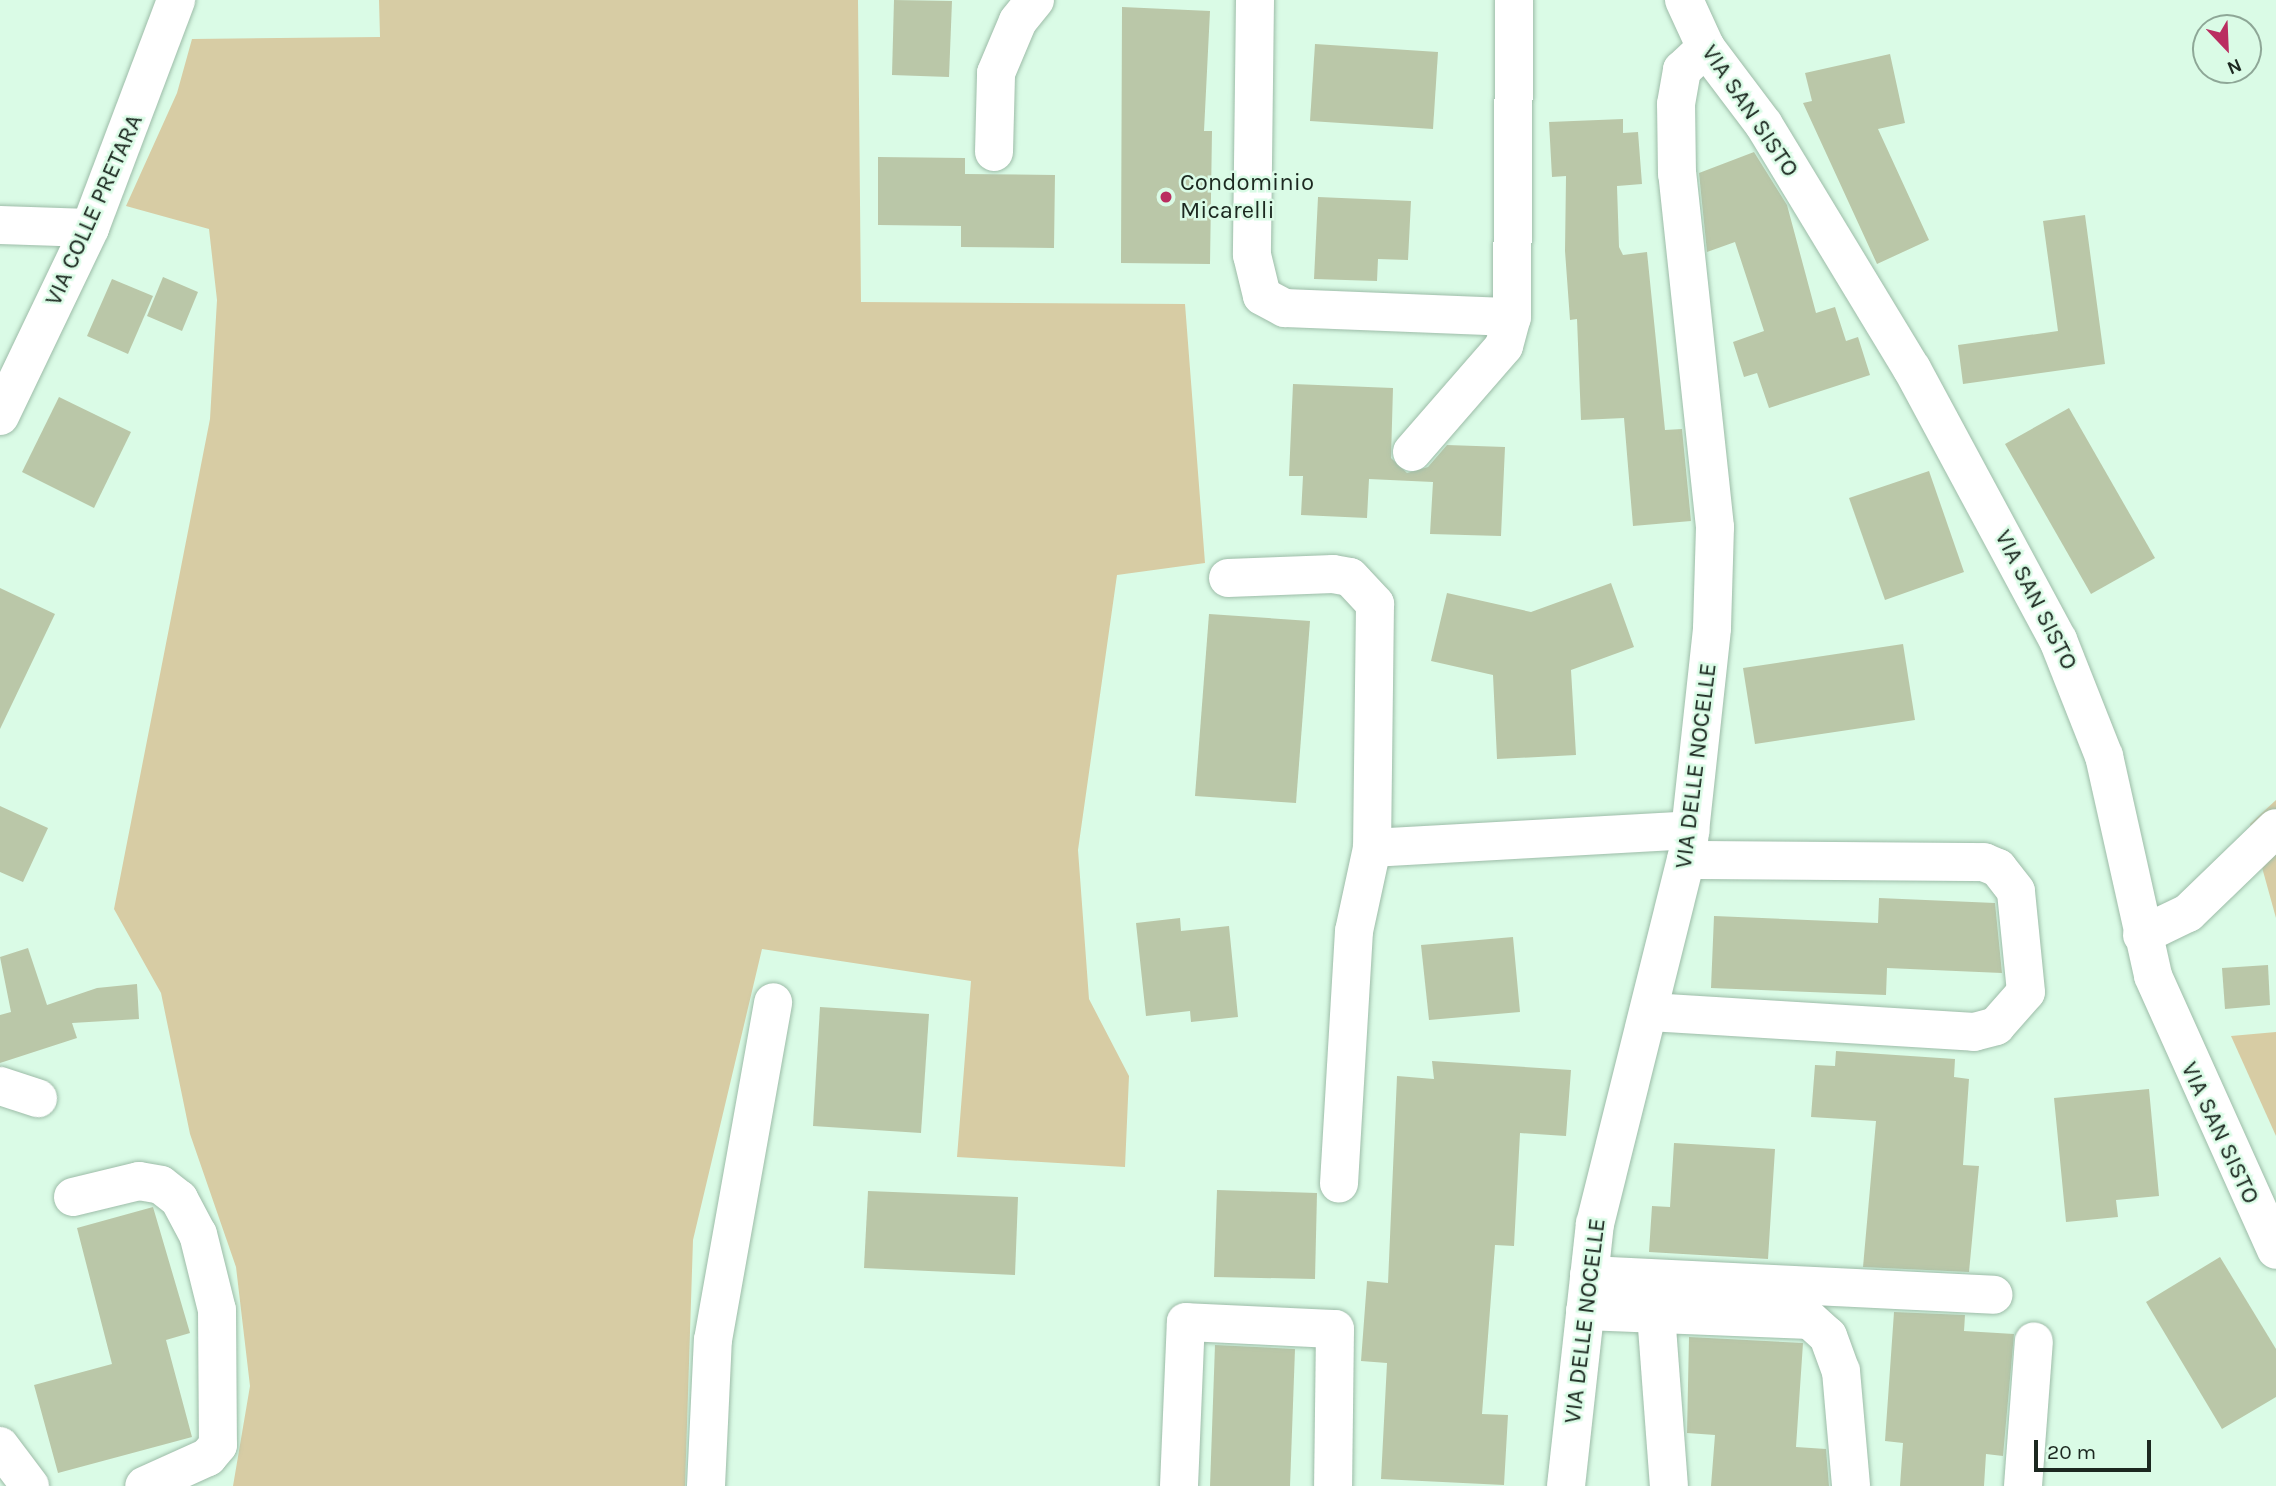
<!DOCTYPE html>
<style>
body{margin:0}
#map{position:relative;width:2276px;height:1486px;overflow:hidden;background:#dafbe6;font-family:Karla,sans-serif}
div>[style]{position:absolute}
.green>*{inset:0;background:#d7cca4}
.building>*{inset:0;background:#bac7a8}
.roads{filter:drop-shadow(0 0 2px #9dbca8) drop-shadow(0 0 2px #9dbca8)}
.minor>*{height:38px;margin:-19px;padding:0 19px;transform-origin:19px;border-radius:19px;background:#fff}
.dots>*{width:19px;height:19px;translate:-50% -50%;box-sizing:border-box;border:4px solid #dafbe6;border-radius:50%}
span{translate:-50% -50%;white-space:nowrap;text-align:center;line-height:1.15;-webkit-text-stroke:5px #dafbe6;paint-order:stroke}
.street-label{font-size:24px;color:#1c2820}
.poi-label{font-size:24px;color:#1c2820}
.left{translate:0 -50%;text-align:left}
.north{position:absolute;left:2192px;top:14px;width:70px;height:70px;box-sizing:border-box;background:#dafbe6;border:2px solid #8ea797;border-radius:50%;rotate:157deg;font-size:19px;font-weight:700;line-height:28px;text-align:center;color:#1c2820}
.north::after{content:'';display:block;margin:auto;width:24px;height:32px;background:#ba2d60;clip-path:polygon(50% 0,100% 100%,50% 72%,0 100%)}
.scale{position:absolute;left:2034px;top:1440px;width:117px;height:32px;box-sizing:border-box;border:4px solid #1c2820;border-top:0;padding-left:9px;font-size:21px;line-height:24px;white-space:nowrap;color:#1c2820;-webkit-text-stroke:5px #dafbe6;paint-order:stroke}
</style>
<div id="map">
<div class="green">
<div style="clip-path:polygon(379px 0,858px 0,861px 302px,1185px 304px,1205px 563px,1117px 575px,1078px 850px,1089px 999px,1129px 1076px,1125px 1167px,957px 1157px,971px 981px,762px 949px,693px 1240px,685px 1486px,233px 1486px,250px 1386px,236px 1267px,190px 1134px,161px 993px,114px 909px,210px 419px,217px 300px,209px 229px,126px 206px,177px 93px,192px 39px,380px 37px)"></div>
<div style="clip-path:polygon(2276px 800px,2276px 918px,2250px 824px)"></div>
<div style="clip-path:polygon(2276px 1032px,2276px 1136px,2231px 1036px)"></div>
</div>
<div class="building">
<div style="clip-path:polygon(894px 0,952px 1px,949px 77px,892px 75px)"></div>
<div style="clip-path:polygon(1122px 7px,1210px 11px,1204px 131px,1212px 131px,1210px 264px,1121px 263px)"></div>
<div style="clip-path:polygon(1315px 44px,1438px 52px,1433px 129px,1310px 121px)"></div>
<div style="clip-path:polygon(1890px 54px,1905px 123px,1878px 129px,1929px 240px,1877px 264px,1803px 103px,1812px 101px,1805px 73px)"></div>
<div style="clip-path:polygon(1623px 119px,1623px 133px,1638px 132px,1642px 184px,1617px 186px,1619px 247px,1623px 255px,1647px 252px,1665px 430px,1682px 429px,1691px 521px,1633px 526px,1624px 418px,1581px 420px,1577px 319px,1570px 320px,1565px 251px,1566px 176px,1552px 177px,1549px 122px)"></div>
<div style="clip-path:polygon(1754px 152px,1787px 205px,1816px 313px,1835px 307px,1846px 341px,1858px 337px,1870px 375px,1769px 408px,1757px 373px,1744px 377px,1733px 342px,1764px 331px,1735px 242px,1707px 252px,1699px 173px)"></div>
<div style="clip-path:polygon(878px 157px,965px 158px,965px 174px,1055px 175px,1054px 248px,961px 247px,961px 226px,878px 225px)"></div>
<div style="clip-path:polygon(1318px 197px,1411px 201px,1408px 260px,1378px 259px,1377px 281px,1314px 279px)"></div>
<div style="clip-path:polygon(2085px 215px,2105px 364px,1963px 384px,1958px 345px,2058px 331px,2043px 221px)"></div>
<div style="clip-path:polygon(163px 277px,198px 292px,182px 331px,147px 316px)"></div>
<div style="clip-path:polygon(112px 279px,153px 296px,128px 354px,87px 336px)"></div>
<div style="clip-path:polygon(1293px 384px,1393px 388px,1391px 458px,1407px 473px,1428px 467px,1447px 445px,1505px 447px,1501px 536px,1430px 534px,1433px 482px,1369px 479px,1367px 518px,1301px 515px,1303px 476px,1289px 476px)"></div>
<div style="clip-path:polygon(59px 397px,131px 432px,94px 508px,22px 472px)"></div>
<div style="clip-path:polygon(2069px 408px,2155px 558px,2091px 594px,2005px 444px)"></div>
<div style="clip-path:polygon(1929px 471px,1964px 572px,1885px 600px,1849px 498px)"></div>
<div style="clip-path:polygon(1611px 583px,1634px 647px,1571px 670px,1576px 755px,1497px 759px,1493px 675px,1431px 661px,1447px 593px,1531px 612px)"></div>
<div style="clip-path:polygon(0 588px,55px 614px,0 729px)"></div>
<div style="clip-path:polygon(1209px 614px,1310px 621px,1296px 803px,1195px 796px)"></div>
<div style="clip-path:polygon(1903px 644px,1915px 720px,1755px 744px,1743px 668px)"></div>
<div style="clip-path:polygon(0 806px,48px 828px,23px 882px,0 872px)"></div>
<div style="clip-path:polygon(1879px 898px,1995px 903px,2002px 973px,1887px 968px,1886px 995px,1711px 988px,1714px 916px,1878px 923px)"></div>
<div style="clip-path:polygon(1180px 918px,1181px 931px,1229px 926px,1238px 1017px,1191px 1022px,1190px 1011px,1146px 1016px,1136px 923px)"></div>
<div style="clip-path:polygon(1513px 937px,1520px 1012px,1429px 1020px,1421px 945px)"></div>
<div style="clip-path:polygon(28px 948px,47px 1005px,97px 988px,137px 984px,139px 1019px,72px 1023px,77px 1038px,0 1063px,0 1015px,11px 1012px,0 957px)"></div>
<div style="clip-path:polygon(2268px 965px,2270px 1005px,2225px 1009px,2222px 968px)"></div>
<div style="clip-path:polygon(820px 1007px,929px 1014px,921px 1133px,813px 1126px)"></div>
<div style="clip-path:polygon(1836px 1051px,1955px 1059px,1954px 1077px,1969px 1079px,1963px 1165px,1979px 1166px,1969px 1272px,1863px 1267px,1876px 1121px,1811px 1117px,1815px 1065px,1835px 1066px)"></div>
<div style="clip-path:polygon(1432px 1061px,1571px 1070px,1566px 1136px,1520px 1133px,1514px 1246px,1495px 1245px,1482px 1414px,1508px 1415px,1504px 1485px,1381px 1479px,1387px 1363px,1361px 1361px,1367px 1281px,1388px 1283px,1397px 1076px,1434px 1079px)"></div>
<div style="clip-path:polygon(2149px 1089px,2159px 1196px,2116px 1200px,2118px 1217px,2066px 1222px,2054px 1098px)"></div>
<div style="clip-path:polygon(1674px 1143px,1775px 1149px,1768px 1259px,1649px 1252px,1652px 1206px,1670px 1207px)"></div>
<div style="clip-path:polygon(1217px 1190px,1317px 1193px,1315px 1279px,1214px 1277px)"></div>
<div style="clip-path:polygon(868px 1191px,1018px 1197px,1015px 1275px,864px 1268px)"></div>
<div style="clip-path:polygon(153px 1207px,190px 1333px,166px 1340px,192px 1437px,58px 1473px,34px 1385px,112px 1364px,77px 1228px)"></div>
<div style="clip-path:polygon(2220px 1257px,2276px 1349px,2276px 1397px,2222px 1429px,2146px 1302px)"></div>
<div style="clip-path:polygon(1894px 1312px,1965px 1315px,1964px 1331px,2014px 1334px,2003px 1456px,1986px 1454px,1984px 1486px,1900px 1486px,1903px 1443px,1885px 1441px)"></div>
<div style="clip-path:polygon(1689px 1337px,1803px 1343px,1796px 1447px,1826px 1449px,1829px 1486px,1711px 1486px,1715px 1435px,1687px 1433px)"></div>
<div style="clip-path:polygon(1215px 1345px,1295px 1349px,1290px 1486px,1210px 1486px)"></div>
</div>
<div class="roads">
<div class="minor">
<div style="left:1255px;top:0;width:255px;rotate:90.7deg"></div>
<div style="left:1252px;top:255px;width:42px;rotate:76.3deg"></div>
<div style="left:1262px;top:296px;width:26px;rotate:28deg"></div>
<div style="left:1285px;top:308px;width:227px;rotate:2.3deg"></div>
<div style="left:1684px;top:0;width:53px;rotate:65.4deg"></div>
<div style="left:1706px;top:48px;width:96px;rotate:53deg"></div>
<div style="left:1764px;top:125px;width:285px;rotate:58.8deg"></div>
<div style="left:1912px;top:369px;width:308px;rotate:61.7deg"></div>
<div style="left:2058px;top:640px;width:125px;rotate:68.4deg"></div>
<div style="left:2104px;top:756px;width:225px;rotate:77.4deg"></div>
<div style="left:2153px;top:976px;width:300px;rotate:65.8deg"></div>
<div style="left:994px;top:152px;width:79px;rotate:-88.5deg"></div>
<div style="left:996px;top:73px;width:56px;rotate:-67.1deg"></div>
<div style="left:1018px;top:21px;width:27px;rotate:-51deg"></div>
<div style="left:0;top:225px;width:90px;rotate:1.9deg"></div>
<div style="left:0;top:416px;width:208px;rotate:-64.4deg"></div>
<div style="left:90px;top:228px;width:244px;rotate:-69.3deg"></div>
<div style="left:1412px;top:452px;width:140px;rotate:-49deg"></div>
<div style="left:1504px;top:346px;width:30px;rotate:-75deg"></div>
<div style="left:1512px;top:317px;width:317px;rotate:-89.6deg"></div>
<div style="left:1228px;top:578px;width:105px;rotate:-2.2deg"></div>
<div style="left:1333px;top:574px;width:17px;rotate:10deg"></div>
<div style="left:1350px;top:577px;width:37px;rotate:47deg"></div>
<div style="left:1375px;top:604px;width:244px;rotate:90.7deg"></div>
<div style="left:1372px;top:848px;width:85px;rotate:102.2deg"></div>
<div style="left:1354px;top:931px;width:253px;rotate:93.4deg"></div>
<div style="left:1372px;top:848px;width:319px;rotate:-3.2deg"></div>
<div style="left:2142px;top:935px;width:51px;rotate:-25.6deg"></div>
<div style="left:2188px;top:913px;width:122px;rotate:-44deg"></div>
<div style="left:1650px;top:1012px;width:325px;rotate:3.5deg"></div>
<div style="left:1974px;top:1032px;width:23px;rotate:-15deg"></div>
<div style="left:1996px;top:1026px;width:45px;rotate:-48.6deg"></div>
<div style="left:2026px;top:992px;width:101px;rotate:-95.7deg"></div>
<div style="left:2016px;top:891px;width:29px;rotate:-128deg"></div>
<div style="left:1998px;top:868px;width:15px;rotate:-157deg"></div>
<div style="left:1984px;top:862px;width:298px;rotate:-179.6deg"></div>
<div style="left:0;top:1086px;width:40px;rotate:18deg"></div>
<div style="left:73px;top:1197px;width:68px;rotate:-13.6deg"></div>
<div style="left:139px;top:1181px;width:22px;rotate:10deg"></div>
<div style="left:161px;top:1185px;width:23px;rotate:38deg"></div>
<div style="left:179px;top:1199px;width:40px;rotate:62deg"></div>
<div style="left:198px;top:1234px;width:78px;rotate:76deg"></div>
<div style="left:217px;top:1310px;width:135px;rotate:89.6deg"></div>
<div style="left:218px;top:1445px;width:16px;rotate:130deg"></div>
<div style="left:208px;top:1457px;width:70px;rotate:155.6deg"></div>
<div style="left:1589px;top:1275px;width:405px;rotate:2.8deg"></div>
<div style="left:1585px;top:1311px;width:225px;rotate:2.3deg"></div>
<div style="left:1810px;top:1320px;width:24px;rotate:42deg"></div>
<div style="left:1828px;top:1336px;width:37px;rotate:70deg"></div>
<div style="left:1841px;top:1371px;width:115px;rotate:85deg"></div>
<div style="left:1656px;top:1314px;width:172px;rotate:85.7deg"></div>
<div style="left:0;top:1446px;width:50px;rotate:53.1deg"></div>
<div style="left:706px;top:1486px;width:146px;rotate:-87.3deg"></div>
<div style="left:713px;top:1340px;width:343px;rotate:-79.9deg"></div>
<div style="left:1179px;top:1486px;width:164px;rotate:-87.6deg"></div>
<div style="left:1186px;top:1322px;width:149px;rotate:2.7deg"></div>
<div style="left:1335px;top:1329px;width:157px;rotate:90.7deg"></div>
<div style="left:1566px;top:1486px;width:264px;rotate:-83.7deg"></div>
<div style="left:1595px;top:1224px;width:385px;rotate:-76deg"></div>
<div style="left:1688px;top:850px;width:223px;rotate:-83.8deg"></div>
<div style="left:1712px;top:628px;width:101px;rotate:-88.3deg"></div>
<div style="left:1715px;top:527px;width:355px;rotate:-96.1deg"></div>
<div style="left:1677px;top:174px;width:70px;rotate:-90.8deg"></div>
<div style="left:1676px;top:104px;width:35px;rotate:-80deg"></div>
<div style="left:1682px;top:70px;width:33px;rotate:-43deg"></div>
<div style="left:2023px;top:1486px;width:145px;rotate:-85.7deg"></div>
</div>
</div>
<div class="dots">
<div style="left:1166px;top:197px;background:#ba2d60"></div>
</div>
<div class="street-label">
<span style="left:1750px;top:111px;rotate:56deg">VIA SAN SISTO</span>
<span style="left:94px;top:210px;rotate:-66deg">VIA COLLE PRETARA</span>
<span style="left:2036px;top:600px;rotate:63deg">VIA SAN SISTO</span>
<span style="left:1696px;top:766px;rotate:-83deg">VIA DELLE NOCELLE</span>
<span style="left:2220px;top:1133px;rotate:65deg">VIA SAN SISTO</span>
<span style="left:1585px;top:1321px;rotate:-83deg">VIA DELLE NOCELLE</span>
</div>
<div class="poi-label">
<span class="left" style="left:1180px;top:197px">Condominio<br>Micarelli</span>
</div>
<div class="north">N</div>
<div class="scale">20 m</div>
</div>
